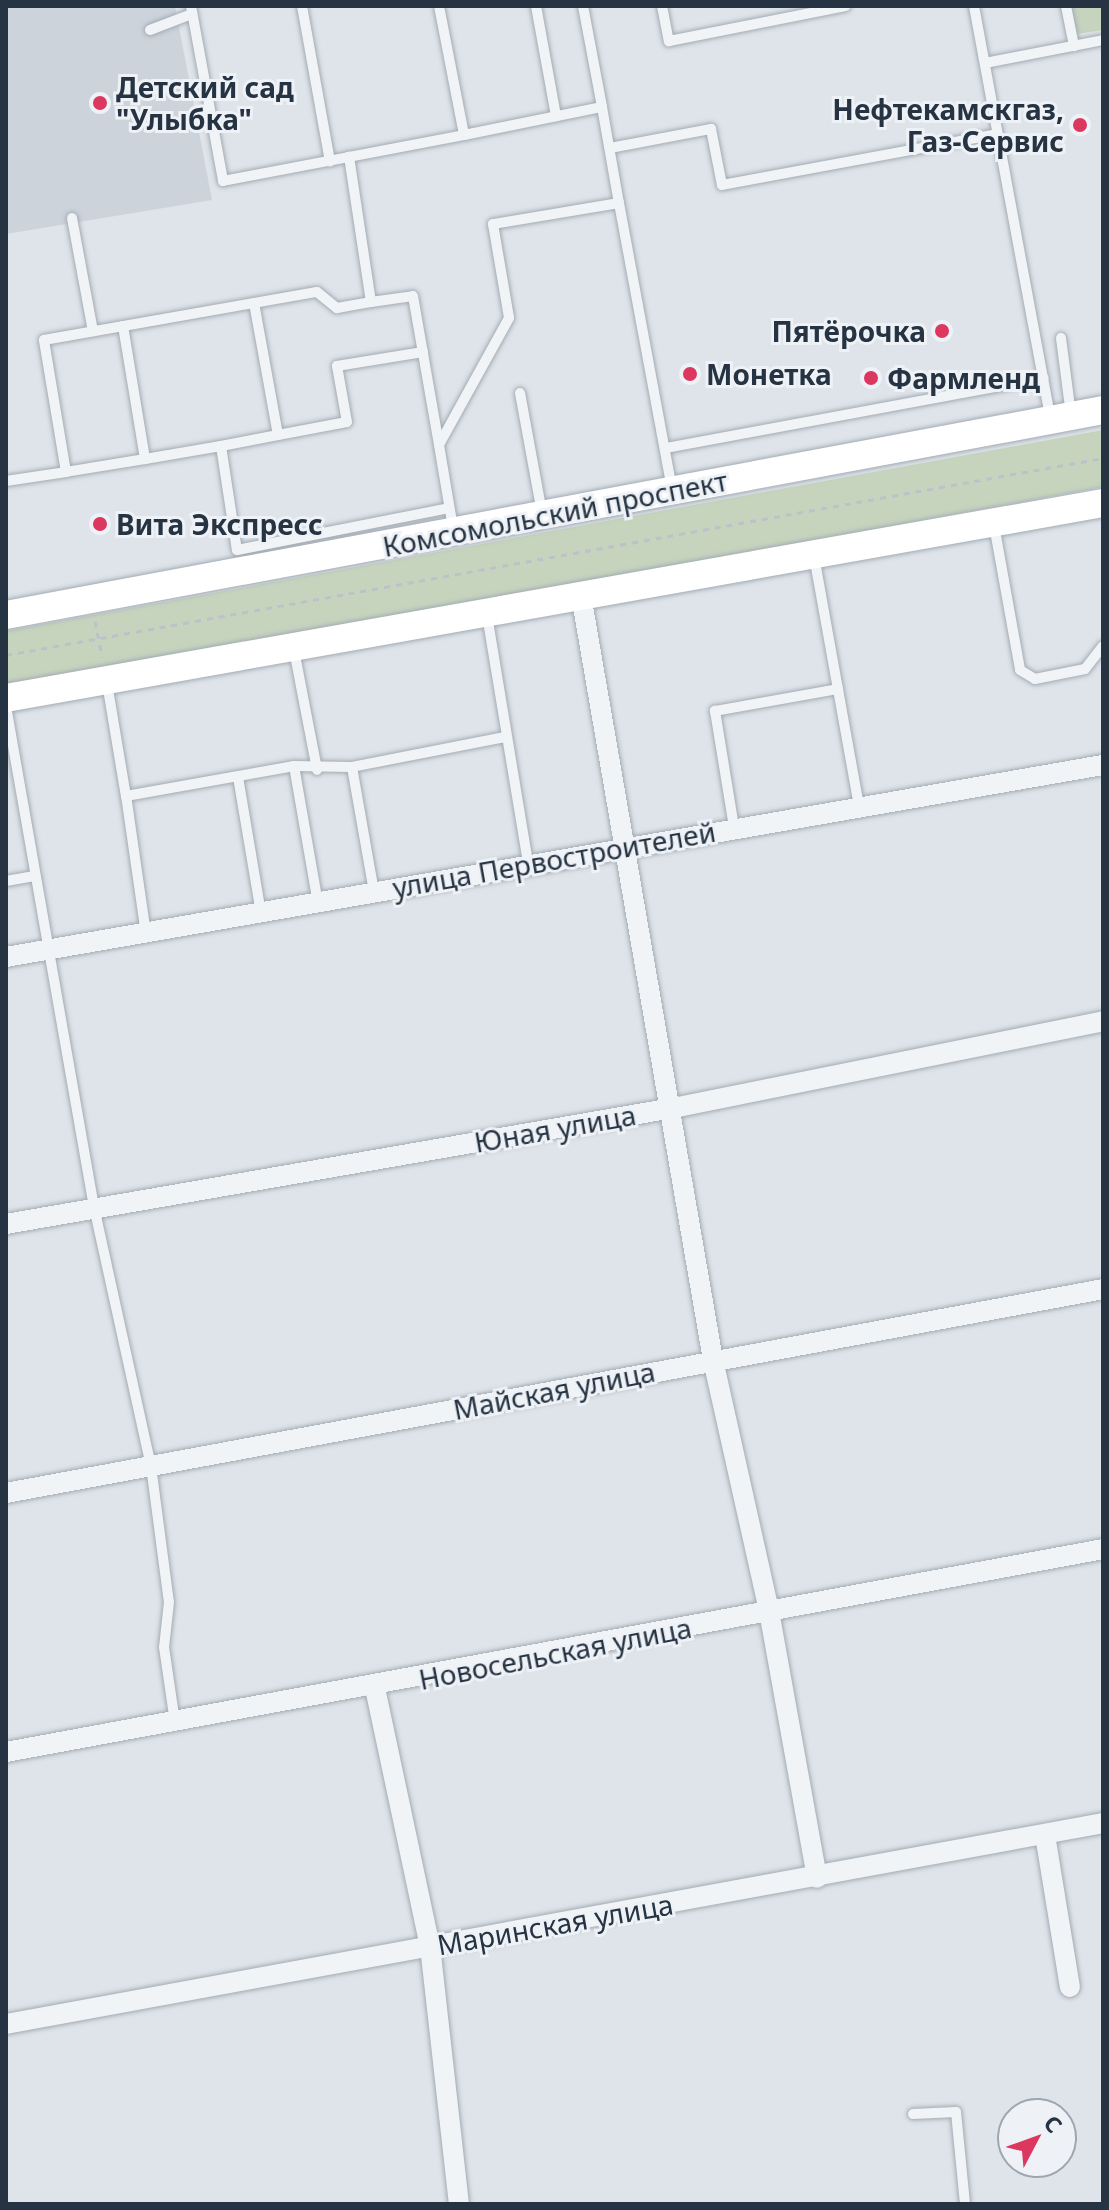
<!DOCTYPE html>
<meta charset="utf-8">
<style>
body{margin:0}
#map{position:relative;width:1109px;height:2210px;overflow:hidden;background:#dee4e9;font-family:"Noto Sans",sans-serif}
div>[style]{position:absolute}
.built>*{inset:0;background:#ccd3db}
.green>*{inset:0;background:#c6d4be}
.path>*{height:3px;margin-top:-1.5px;transform-origin:0;background:repeating-linear-gradient(90deg,#bcc2c8 0 6px,transparent 0 12px)}
.roads{filter:drop-shadow(0 0 2px #a3abb4) drop-shadow(0 0 2px #a3abb4)}
.service>*{height:10px;margin:-5px;padding:0 5px;transform-origin:5px;border-radius:5px;background:#f1f4f7}
.minor>*{height:20px;margin:-10px;padding:0 10px;transform-origin:10px;border-radius:10px;background:#f1f4f7}
.secondary>*{height:28px;margin:-14px;padding:0 14px;transform-origin:14px;border-radius:14px;background:#fff}
.dots>*{width:22px;height:22px;translate:-50% -50%;box-sizing:border-box;border:4px solid #eef2f7;border-radius:50%}
span{translate:-50% -50%;white-space:nowrap;text-align:center;line-height:1.15;-webkit-text-stroke:6px #eef2f7;paint-order:stroke}
.poi-label{font-size:28px;color:#263342;font-weight:700}
.left{translate:0 -50%;text-align:left}
.right{translate:-100% -50%;text-align:right}
.street-label{font-size:28px;color:#263342}
.frame{position:absolute;inset:0;border:8px solid #263342;pointer-events:none}
.north{position:absolute;left:997px;top:2098px;width:80px;height:80px;box-sizing:border-box;background:#eef2f7;border:2px solid #9ea6af;border-radius:50%;rotate:49deg;font-size:22px;font-weight:700;line-height:32px;text-align:center;color:#263342}
.north::after{content:'';display:block;margin:auto;width:28px;height:36px;background:#db375f;clip-path:polygon(50% 0,100% 100%,50% 72%,0 100%)}
</style>
<div id="map">
<div class="built">
<div style="clip-path:polygon(6px 6px,175px 6px,212px 200px,6px 234px)"></div>
</div>
<div class="green">
<div style="clip-path:polygon(1071px 6px,1103px 6px,1103px 30px,1077px 34px)"></div>
<div style="clip-path:polygon(1103px 430px,1103px 487px,6px 689px,6px 631px)"></div>
</div>
<div class="path">
<div style="left:95px;top:621px;width:37px;rotate:79deg"></div>
<div style="left:6px;top:655px;width:1115px;rotate:-10.18deg"></div>
</div>
<div class="roads">
<div class="service">
<div style="left:191px;top:6px;width:178px;rotate:79.6deg"></div>
<div style="left:223px;top:181px;width:128px;rotate:-10.8deg"></div>
<div style="left:302px;top:6px;width:158px;rotate:79.8deg"></div>
<div style="left:439px;top:6px;width:131px;rotate:79deg"></div>
<div style="left:464px;top:135px;width:141px;rotate:-11.5deg"></div>
<div style="left:602px;top:107px;width:97px;rotate:80deg"></div>
<div style="left:619px;top:203px;width:128px;rotate:170.5deg"></div>
<div style="left:493px;top:224px;width:95px;rotate:80.3deg"></div>
<div style="left:509px;top:318px;width:145px;rotate:118.9deg"></div>
<div style="left:439px;top:445px;width:84px;rotate:80.4deg"></div>
<div style="left:536px;top:6px;width:112px;rotate:79.7deg"></div>
<div style="left:583px;top:6px;width:103px;rotate:79.3deg"></div>
<div style="left:662px;top:6px;width:36px;rotate:79deg"></div>
<div style="left:669px;top:41px;width:180px;rotate:-11.2deg"></div>
<div style="left:974px;top:6px;width:418px;rotate:79.5deg"></div>
<div style="left:1066px;top:6px;width:41px;rotate:78.7deg"></div>
<div style="left:150px;top:30px;width:45px;rotate:-20.9deg"></div>
<div style="left:985px;top:63px;width:120px;rotate:-11deg"></div>
<div style="left:610px;top:148px;width:103px;rotate:-10.7deg"></div>
<div style="left:711px;top:129px;width:57px;rotate:78.9deg"></div>
<div style="left:722px;top:185px;width:280px;rotate:-10.5deg"></div>
<div style="left:619px;top:203px;width:290px;rotate:79.5deg"></div>
<div style="left:72px;top:218px;width:115px;rotate:79.5deg"></div>
<div style="left:371px;top:302px;width:42px;rotate:-8.1deg"></div>
<div style="left:413px;top:296px;width:151px;rotate:80.1deg"></div>
<div style="left:123px;top:326px;width:135px;rotate:80.6deg"></div>
<div style="left:145px;top:459px;width:77px;rotate:-9.7deg"></div>
<div style="left:221px;top:446px;width:58px;rotate:-10.9deg"></div>
<div style="left:278px;top:435px;width:134px;rotate:-100.3deg"></div>
<div style="left:1061px;top:338px;width:78px;rotate:82.6deg"></div>
<div style="left:520px;top:393px;width:122px;rotate:79.6deg"></div>
<div style="left:278px;top:435px;width:70px;rotate:-10.7deg"></div>
<div style="left:347px;top:422px;width:57px;rotate:-100.1deg"></div>
<div style="left:337px;top:366px;width:87px;rotate:-9.2deg"></div>
<div style="left:221px;top:446px;width:105px;rotate:81.3deg"></div>
<div style="left:237px;top:550px;width:216px;rotate:-11.2deg"></div>
<div style="left:666px;top:448px;width:384px;rotate:-10.5deg"></div>
<div style="left:145px;top:459px;width:80px;rotate:170.7deg"></div>
<div style="left:66px;top:472px;width:134px;rotate:-99.5deg"></div>
<div style="left:44px;top:340px;width:277px;rotate:-10deg"></div>
<div style="left:317px;top:292px;width:26px;rotate:39deg"></div>
<div style="left:337px;top:308px;width:35px;rotate:-10deg"></div>
<div style="left:371px;top:302px;width:147px;rotate:-98.6deg"></div>
<div style="left:349px;top:157px;width:117px;rotate:-10.8deg"></div>
<div style="left:6px;top:481px;width:61px;rotate:-8.5deg"></div>
<div style="left:994px;top:525px;width:147px;rotate:79.8deg"></div>
<div style="left:1020px;top:670px;width:17px;rotate:31deg"></div>
<div style="left:1035px;top:679px;width:51px;rotate:-11.3deg"></div>
<div style="left:1085px;top:669px;width:29px;rotate:-52deg"></div>
<div style="left:814px;top:556px;width:254px;rotate:79.8deg"></div>
<div style="left:487px;top:615px;width:252px;rotate:80.6deg"></div>
<div style="left:294px;top:650px;width:122px;rotate:79.1deg"></div>
<div style="left:107px;top:683px;width:115px;rotate:80.5deg"></div>
<div style="left:6px;top:706px;width:509px;rotate:80.04deg"></div>
<div style="left:94px;top:1207px;width:265px;rotate:77.6deg"></div>
<div style="left:151px;top:1466px;width:137px;rotate:82.5deg"></div>
<div style="left:169px;top:1602px;width:45px;rotate:96.3deg"></div>
<div style="left:164px;top:1647px;width:76px;rotate:81.7deg"></div>
<div style="left:294px;top:766px;width:139px;rotate:80.1deg"></div>
<div style="left:352px;top:767px;width:127px;rotate:80deg"></div>
<div style="left:238px;top:777px;width:138px;rotate:80.4deg"></div>
<div style="left:734px;top:827px;width:118px;rotate:-99.3deg"></div>
<div style="left:715px;top:711px;width:125px;rotate:-10.1deg"></div>
<div style="left:6px;top:881px;width:29px;rotate:-10deg"></div>
<div style="left:146px;top:934px;width:139px;rotate:-98.2deg"></div>
<div style="left:126px;top:796px;width:171px;rotate:-10.1deg"></div>
<div style="left:294px;top:766px;width:58px;rotate:1deg"></div>
<div style="left:352px;top:767px;width:156px;rotate:-11.1deg"></div>
<div style="left:913px;top:2114px;width:43px;rotate:-2.7deg"></div>
<div style="left:956px;top:2112px;width:92px;rotate:84.4deg"></div>
</div>
<div class="minor">
<div style="left:581px;top:595px;width:776px;rotate:80.21deg"></div>
<div style="left:713px;top:1360px;width:257px;rotate:77.4deg"></div>
<div style="left:769px;top:1611px;width:271px;rotate:79.8deg"></div>
<div style="left:6px;top:957px;width:1114px;rotate:-9.93deg"></div>
<div style="left:6px;top:1224px;width:677px;rotate:-9.87deg"></div>
<div style="left:673px;top:1108px;width:439px;rotate:-11.4deg"></div>
<div style="left:6px;top:1493px;width:1116px;rotate:-10.53deg"></div>
<div style="left:375px;top:1688px;width:264px;rotate:78deg"></div>
<div style="left:430px;top:1946px;width:260px;rotate:83.6deg"></div>
<div style="left:6px;top:1752px;width:1116px;rotate:-10.48deg"></div>
<div style="left:1045px;top:1835px;width:154px;rotate:80.7deg"></div>
<div style="left:6px;top:2024px;width:1115px;rotate:-10.38deg"></div>
</div>
<div class="secondary">
<div style="left:6px;top:615px;width:1116px;rotate:-10.58deg"></div>
<div style="left:6px;top:698px;width:1114px;rotate:-10.08deg"></div>
</div>
</div>
<div class="dots">
<div style="left:100px;top:103px;background:#db375f"></div>
<div style="left:1080px;top:125px;background:#db375f"></div>
<div style="left:942px;top:331px;background:#db375f"></div>
<div style="left:690px;top:374px;background:#db375f"></div>
<div style="left:871px;top:378px;background:#db375f"></div>
<div style="left:100px;top:524px;background:#db375f"></div>
</div>
<div class="poi-label">
<span class="left" style="left:116px;top:103px">Детский сад<br>"Улыбка"</span>
<span class="right" style="left:1064px;top:125px">Нефтекамскгаз,<br>Газ-Сервис</span>
<span class="right" style="left:926px;top:331px">Пятёрочка</span>
<span class="left" style="left:706px;top:374px">Монетка</span>
<span class="left" style="left:887px;top:378px">Фармленд</span>
<span class="left" style="left:116px;top:524px">Вита Экспресс</span>
</div>
<div class="street-label">
<span style="left:555px;top:513px;rotate:-11deg">Комсомольский проспект</span>
<span style="left:554px;top:859px;rotate:-10deg">улица Первостроителей</span>
<span style="left:555px;top:1128px;rotate:-10deg">Юная улица</span>
<span style="left:554px;top:1390px;rotate:-11deg">Майская улица</span>
<span style="left:555px;top:1653px;rotate:-11deg">Новосельская улица</span>
<span style="left:555px;top:1924px;rotate:-10deg">Маринская улица</span>
</div>
<div class="frame"></div>
<div class="north">С</div>
</div>
